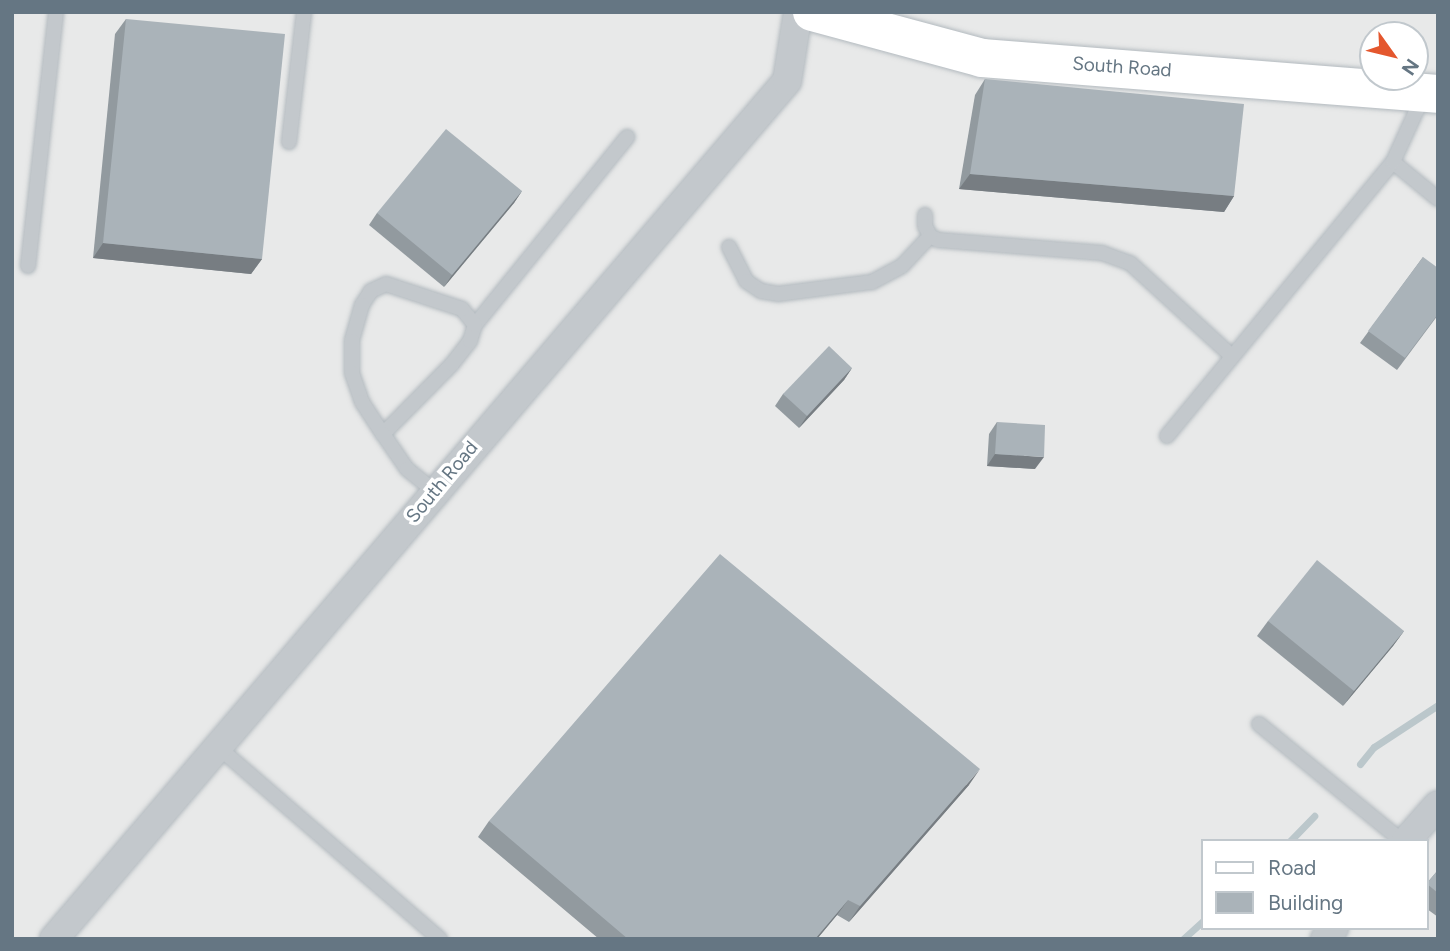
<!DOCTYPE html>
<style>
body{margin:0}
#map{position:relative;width:1450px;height:951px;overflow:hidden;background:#fafaf8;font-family:Figtree,sans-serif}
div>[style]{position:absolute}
.built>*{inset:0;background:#e8e9e9}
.stream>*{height:7px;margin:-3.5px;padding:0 3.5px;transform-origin:3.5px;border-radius:3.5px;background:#bbc7cb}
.roads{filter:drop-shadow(0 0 2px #b3babf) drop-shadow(0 0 2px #b3babf)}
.lane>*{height:14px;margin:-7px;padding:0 7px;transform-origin:7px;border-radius:7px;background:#c3c8cc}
.street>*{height:28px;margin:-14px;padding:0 14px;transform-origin:14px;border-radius:14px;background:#c3c8cc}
.secondary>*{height:38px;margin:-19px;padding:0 19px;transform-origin:19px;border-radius:19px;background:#fff}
.wall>*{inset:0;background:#929a9f}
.shaded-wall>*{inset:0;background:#777d82}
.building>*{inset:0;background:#aab3b9}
span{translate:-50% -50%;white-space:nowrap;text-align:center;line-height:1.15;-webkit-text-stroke:7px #fff;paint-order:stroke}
.street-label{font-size:19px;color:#657683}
.frame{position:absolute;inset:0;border:14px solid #657683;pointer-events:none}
.legend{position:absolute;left:1201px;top:839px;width:228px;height:91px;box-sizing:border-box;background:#fff;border:2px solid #c1c8cd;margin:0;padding:9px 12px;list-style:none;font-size:21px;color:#657683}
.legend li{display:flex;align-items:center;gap:14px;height:35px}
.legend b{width:35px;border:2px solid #c1c8cd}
.north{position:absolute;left:1359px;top:21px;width:70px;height:70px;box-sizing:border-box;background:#fff;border:2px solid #c1c8cd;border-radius:50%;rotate:124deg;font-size:19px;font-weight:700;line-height:28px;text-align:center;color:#657683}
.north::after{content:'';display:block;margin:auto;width:24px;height:32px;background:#e4572e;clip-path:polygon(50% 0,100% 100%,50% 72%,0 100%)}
</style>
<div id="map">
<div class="built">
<div style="clip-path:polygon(evenodd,12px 12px,1438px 12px,1438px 939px,12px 939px,12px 12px,1373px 35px,1415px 35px,1415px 77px,1373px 77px,1373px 35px,12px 12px,1203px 841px,1427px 841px,1427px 928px,1203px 928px,1203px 841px)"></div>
</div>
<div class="stream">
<div style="left:1360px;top:764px;width:22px;rotate:-51deg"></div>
<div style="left:1374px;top:747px;width:77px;rotate:-33.3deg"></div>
<div style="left:1290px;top:841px;width:35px;rotate:-46deg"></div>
<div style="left:1183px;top:939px;width:27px;rotate:-42deg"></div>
</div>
<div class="roads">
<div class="lane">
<div style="left:289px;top:142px;width:131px;rotate:-83.4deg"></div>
<div style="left:1393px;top:162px;width:58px;rotate:39.4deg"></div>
<div style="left:925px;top:215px;width:11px;rotate:90deg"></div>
<div style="left:925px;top:226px;width:11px;rotate:63deg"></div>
<div style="left:930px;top:236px;width:9px;rotate:27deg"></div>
<div style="left:938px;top:240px;width:165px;rotate:4.5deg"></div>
<div style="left:1102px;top:253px;width:30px;rotate:20deg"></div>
<div style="left:1130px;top:263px;width:138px;rotate:42.4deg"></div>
<div style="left:729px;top:247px;width:38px;rotate:63deg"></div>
<div style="left:746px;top:281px;width:18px;rotate:34deg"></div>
<div style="left:761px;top:291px;width:17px;rotate:10deg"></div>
<div style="left:778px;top:294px;width:95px;rotate:-7.3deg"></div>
<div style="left:872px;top:282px;width:34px;rotate:-28deg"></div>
<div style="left:902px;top:266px;width:41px;rotate:-47deg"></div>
<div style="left:28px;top:266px;width:256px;rotate:-83.7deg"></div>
<div style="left:475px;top:325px;width:242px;rotate:-51deg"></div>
<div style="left:383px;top:434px;width:98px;rotate:-45.4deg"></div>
<div style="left:452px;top:364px;width:29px;rotate:-52deg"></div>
<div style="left:470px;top:341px;width:17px;rotate:-73deg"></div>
<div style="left:475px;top:325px;width:21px;rotate:-129deg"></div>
<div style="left:462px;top:309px;width:80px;rotate:-161.8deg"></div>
<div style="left:386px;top:284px;width:17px;rotate:155deg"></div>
<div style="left:371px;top:291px;width:17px;rotate:123deg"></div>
<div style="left:362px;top:305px;width:37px;rotate:106deg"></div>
<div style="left:352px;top:341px;width:32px;rotate:90deg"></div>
<div style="left:352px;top:373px;width:31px;rotate:71deg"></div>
<div style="left:362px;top:402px;width:38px;rotate:57deg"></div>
<div style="left:383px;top:434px;width:42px;rotate:55.6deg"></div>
<div style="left:407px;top:469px;width:35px;rotate:39deg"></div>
<div style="left:1167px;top:436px;width:355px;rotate:-50.5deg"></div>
<div style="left:1393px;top:162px;width:75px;rotate:-65.5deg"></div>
<div style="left:1259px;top:724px;width:185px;rotate:39.3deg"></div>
<div style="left:217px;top:746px;width:295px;rotate:40.9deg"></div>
</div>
<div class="street">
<div style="left:1406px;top:841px;width:48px;rotate:-48.4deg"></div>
<div style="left:54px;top:939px;width:1128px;rotate:-49.49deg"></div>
<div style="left:787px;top:81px;width:70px;rotate:-80.9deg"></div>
<div style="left:1325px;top:939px;width:14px;rotate:-51deg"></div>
</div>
<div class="secondary">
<div style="left:812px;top:12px;width:176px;rotate:15.1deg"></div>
<div style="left:982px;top:58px;width:457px;rotate:4.5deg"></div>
</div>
</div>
<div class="wall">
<div style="clip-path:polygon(126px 19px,262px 259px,251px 274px,93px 258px,115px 34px)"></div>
<div style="clip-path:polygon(985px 79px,1234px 196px,1224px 212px,959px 189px,975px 95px)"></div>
<div style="clip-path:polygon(522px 191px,514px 203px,444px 287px,369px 225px,377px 213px)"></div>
<div style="clip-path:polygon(1423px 257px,1438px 315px,1397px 370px,1360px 343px)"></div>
<div style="clip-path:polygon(852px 368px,844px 380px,799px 428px,775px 406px,783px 394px)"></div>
<div style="clip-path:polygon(997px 422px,1035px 469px,987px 466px,989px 434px)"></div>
<div style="clip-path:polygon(1268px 621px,1404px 631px,1393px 646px,1343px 706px,1257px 636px)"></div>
<div style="clip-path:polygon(969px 785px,849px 922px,837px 915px,817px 939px,599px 939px,478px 837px,489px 821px)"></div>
<div style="clip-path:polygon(1438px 870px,1438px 917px,1427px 909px,1427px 883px)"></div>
</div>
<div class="shaded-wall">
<div style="clip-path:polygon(970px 174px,1234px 196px,1224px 212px,959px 189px)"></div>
<div style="clip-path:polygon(522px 191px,514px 203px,444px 287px,452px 275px)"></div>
<div style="clip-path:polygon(103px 243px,262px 259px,251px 274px,93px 258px)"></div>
<div style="clip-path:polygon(852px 368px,844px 380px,799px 428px,807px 416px)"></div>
<div style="clip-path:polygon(995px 454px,1044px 457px,1035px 469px,987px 466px)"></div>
<div style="clip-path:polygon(1404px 631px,1393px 646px,1343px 706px,1354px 691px)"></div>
<div style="clip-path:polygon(980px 769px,969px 785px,849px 922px,860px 906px)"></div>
<div style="clip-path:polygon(848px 900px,837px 915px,817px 939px,815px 939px)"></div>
</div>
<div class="building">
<div style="clip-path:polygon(126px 19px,285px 34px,262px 259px,103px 243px)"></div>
<div style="clip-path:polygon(985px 79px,1244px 104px,1234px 196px,970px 174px)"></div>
<div style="clip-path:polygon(446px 129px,522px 191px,452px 275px,377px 213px)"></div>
<div style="clip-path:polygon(1423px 257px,1438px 268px,1438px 314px,1405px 358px,1368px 331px)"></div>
<div style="clip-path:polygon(829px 346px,852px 368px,807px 416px,783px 394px)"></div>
<div style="clip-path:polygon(997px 422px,1045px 425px,1044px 457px,995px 454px)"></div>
<div style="clip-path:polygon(720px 554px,980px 769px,860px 906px,848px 900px,815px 939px,628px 939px,489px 821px)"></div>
<div style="clip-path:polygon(1317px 560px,1404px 631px,1354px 691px,1268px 621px)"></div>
<div style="clip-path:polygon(1438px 870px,1438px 893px,1427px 884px,1427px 883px)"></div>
</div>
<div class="street-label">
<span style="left:1122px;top:67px;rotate:4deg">South Road</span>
<span style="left:442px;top:482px;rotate:-50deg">South Road</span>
</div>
<div class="frame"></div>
<ul class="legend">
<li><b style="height:9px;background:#fff"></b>Road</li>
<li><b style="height:19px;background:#aab3b9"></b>Building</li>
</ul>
<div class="north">N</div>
</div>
